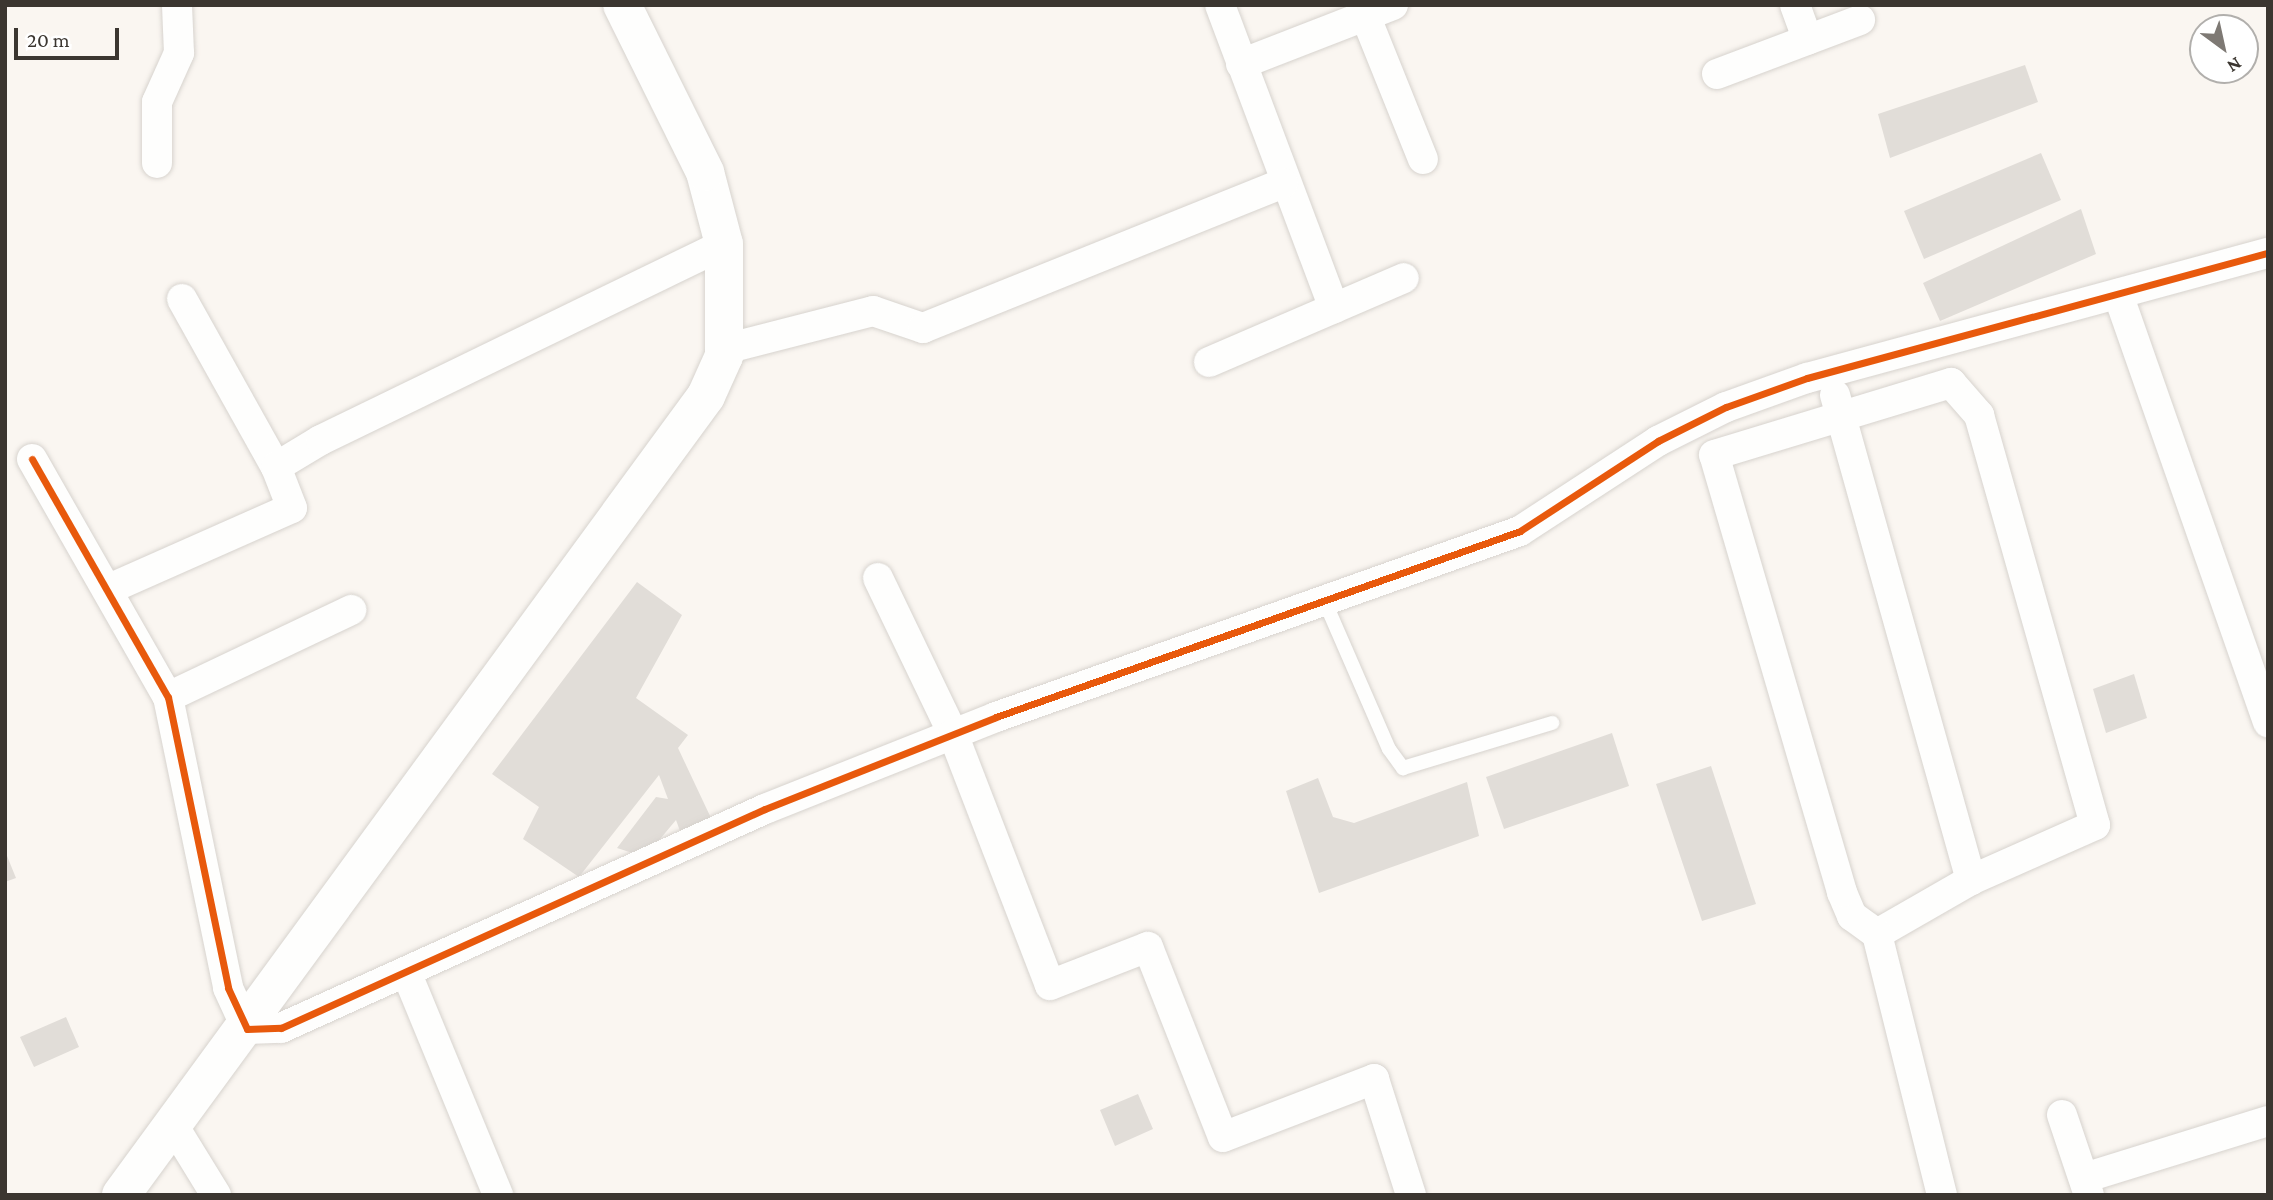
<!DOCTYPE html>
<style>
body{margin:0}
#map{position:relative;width:2273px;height:1200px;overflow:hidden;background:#faf6f1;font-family:"Crimson Pro",serif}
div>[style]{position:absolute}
.building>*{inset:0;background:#e1ddd8}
.roads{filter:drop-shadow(0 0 2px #d7d3ce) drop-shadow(0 0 2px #d7d3ce)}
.lane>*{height:14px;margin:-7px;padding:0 7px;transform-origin:7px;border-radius:7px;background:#fefefd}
.street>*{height:30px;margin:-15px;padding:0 15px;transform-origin:15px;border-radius:15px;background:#fefefd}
.secondary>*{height:38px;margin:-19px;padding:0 19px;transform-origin:19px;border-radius:19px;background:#fefefd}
.cycleway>*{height:7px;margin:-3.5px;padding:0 3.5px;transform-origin:3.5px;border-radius:3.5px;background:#e8590c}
span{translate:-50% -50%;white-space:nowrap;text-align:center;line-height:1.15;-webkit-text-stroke:7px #fff;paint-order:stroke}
.frame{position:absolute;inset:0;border:7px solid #3b3630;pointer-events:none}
.north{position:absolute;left:2189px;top:14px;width:70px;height:70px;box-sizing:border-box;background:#fff;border:2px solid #b1afac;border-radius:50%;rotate:147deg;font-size:19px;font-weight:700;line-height:28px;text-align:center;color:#3b3630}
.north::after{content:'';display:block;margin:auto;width:24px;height:32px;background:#7e7974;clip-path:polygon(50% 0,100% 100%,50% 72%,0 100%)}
.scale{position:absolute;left:14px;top:28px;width:105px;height:32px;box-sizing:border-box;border:4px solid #3b3630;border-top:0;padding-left:9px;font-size:21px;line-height:24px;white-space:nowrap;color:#3b3630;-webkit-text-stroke:5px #fff;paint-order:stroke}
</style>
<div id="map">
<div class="building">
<div style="clip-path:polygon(2025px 65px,2038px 102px,1890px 158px,1878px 114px)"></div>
<div style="clip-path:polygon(2041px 153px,2061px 200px,1924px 259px,1904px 211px)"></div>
<div style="clip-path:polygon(2081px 209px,2096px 254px,1940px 321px,1923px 283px)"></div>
<div style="clip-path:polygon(637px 582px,682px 615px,636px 698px,688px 735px,678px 748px,711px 818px,680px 831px,676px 820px,645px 857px,617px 848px,656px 797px,668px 799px,659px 775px,579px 877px,523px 839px,539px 807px,492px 774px)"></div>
<div style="clip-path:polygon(2134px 674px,2147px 718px,2106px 733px,2093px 689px)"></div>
<div style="clip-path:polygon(1612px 733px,1629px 786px,1504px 829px,1486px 777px)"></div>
<div style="clip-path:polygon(1711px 766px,1756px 904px,1702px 921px,1656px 784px)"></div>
<div style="clip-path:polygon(1318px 778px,1333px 817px,1354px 823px,1467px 782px,1479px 836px,1319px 893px,1286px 791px)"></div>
<div style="clip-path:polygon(5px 851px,16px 878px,5px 882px)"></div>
<div style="clip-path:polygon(66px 1017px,79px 1047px,34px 1067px,20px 1037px)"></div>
<div style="clip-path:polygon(1138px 1094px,1153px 1129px,1115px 1146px,1100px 1110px)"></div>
</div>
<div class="roads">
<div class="lane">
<div style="left:1325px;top:602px;width:160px;rotate:66.5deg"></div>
<div style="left:1389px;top:749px;width:24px;rotate:54deg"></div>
<div style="left:1403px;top:768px;width:156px;rotate:-16.8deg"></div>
</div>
<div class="street">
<div style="left:1220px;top:5px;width:324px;rotate:69.4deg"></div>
<div style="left:1361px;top:5px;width:166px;rotate:68.1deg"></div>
<div style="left:1795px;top:5px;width:37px;rotate:70deg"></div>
<div style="left:1241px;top:64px;width:163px;rotate:-21.2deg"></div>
<div style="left:1717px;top:74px;width:153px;rotate:-20.7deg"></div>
<div style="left:157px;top:163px;width:61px;rotate:-90deg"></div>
<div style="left:157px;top:102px;width:54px;rotate:-65.8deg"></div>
<div style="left:179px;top:53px;width:48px;rotate:-92.4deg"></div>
<div style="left:2118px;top:294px;width:454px;rotate:70.7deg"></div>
<div style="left:182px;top:299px;width:193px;rotate:60.8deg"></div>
<div style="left:725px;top:349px;width:153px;rotate:-14.4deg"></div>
<div style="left:873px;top:311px;width:53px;rotate:18.8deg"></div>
<div style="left:923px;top:328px;width:388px;rotate:-21.9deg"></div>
<div style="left:1209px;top:362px;width:212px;rotate:-23.3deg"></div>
<div style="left:1835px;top:395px;width:504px;rotate:74.34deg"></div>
<div style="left:1971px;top:880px;width:108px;rotate:150.1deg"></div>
<div style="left:32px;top:459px;width:274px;rotate:60.3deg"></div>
<div style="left:168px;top:697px;width:297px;rotate:78.3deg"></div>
<div style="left:228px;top:988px;width:45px;rotate:65.1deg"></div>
<div style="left:247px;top:1029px;width:34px;rotate:-2deg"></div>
<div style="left:281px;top:1028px;width:531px;rotate:-24.35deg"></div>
<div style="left:765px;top:809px;width:249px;rotate:-21.7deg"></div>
<div style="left:996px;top:717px;width:556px;rotate:-19.54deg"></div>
<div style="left:1520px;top:531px;width:165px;rotate:-33.1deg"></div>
<div style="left:1658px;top:441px;width:76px;rotate:-26.6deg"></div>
<div style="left:1726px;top:407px;width:86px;rotate:-19.7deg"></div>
<div style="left:1807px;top:378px;width:478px;rotate:-15.2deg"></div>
<div style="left:878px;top:578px;width:173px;rotate:64.3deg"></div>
<div style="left:953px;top:734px;width:269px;rotate:68.9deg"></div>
<div style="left:1050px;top:985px;width:105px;rotate:-21.2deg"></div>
<div style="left:1148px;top:947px;width:204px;rotate:68.5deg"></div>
<div style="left:1223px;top:1137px;width:162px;rotate:-21deg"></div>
<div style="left:1374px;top:1079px;width:122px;rotate:72.3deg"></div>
<div style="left:109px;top:589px;width:200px;rotate:-23.9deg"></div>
<div style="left:292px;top:508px;width:44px;rotate:-111.3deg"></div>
<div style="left:276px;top:467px;width:52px;rotate:-31deg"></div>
<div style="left:321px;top:440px;width:448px;rotate:-25.9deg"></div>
<div style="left:168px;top:697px;width:203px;rotate:-25.4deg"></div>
<div style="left:407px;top:974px;width:239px;rotate:67.6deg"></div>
<div style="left:2062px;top:1115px;width:84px;rotate:71.4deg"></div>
<div style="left:173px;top:1125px;width:82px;rotate:58.4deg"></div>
<div style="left:2084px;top:1178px;width:193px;rotate:-17.2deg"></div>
<div style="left:1942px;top:1195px;width:269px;rotate:-104deg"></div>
<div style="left:1877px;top:934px;width:31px;rotate:-144deg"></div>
<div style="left:1852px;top:916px;width:26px;rotate:-113deg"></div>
<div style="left:1842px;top:892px;width:455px;rotate:-106.3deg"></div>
<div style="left:1714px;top:455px;width:248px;rotate:-16.9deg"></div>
<div style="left:1951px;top:383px;width:43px;rotate:48.8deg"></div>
<div style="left:1979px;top:415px;width:426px;rotate:74.2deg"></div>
<div style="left:2095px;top:825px;width:136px;rotate:156.1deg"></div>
</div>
<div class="secondary">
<div style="left:121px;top:1195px;width:990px;rotate:-53.79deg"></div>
<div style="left:706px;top:396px;width:44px;rotate:-65.8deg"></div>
<div style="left:724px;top:356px;width:112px;rotate:-90deg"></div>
<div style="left:724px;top:244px;width:74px;rotate:-104.8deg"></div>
<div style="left:705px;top:172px;width:186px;rotate:-116.4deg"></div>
</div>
</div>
<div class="cycleway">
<div style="left:32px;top:459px;width:274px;rotate:60.3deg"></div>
<div style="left:168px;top:697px;width:297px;rotate:78.3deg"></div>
<div style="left:228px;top:988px;width:45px;rotate:65.1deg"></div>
<div style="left:247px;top:1029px;width:34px;rotate:-2deg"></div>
<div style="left:281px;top:1028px;width:531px;rotate:-24.35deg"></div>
<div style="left:765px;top:809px;width:249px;rotate:-21.7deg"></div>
<div style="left:996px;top:717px;width:556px;rotate:-19.54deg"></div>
<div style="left:1520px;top:531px;width:165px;rotate:-33.1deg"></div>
<div style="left:1658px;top:441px;width:76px;rotate:-26.6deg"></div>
<div style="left:1726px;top:407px;width:86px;rotate:-19.7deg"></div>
<div style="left:1807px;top:378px;width:478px;rotate:-15.2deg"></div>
</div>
<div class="frame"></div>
<div class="north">N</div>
<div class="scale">20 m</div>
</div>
